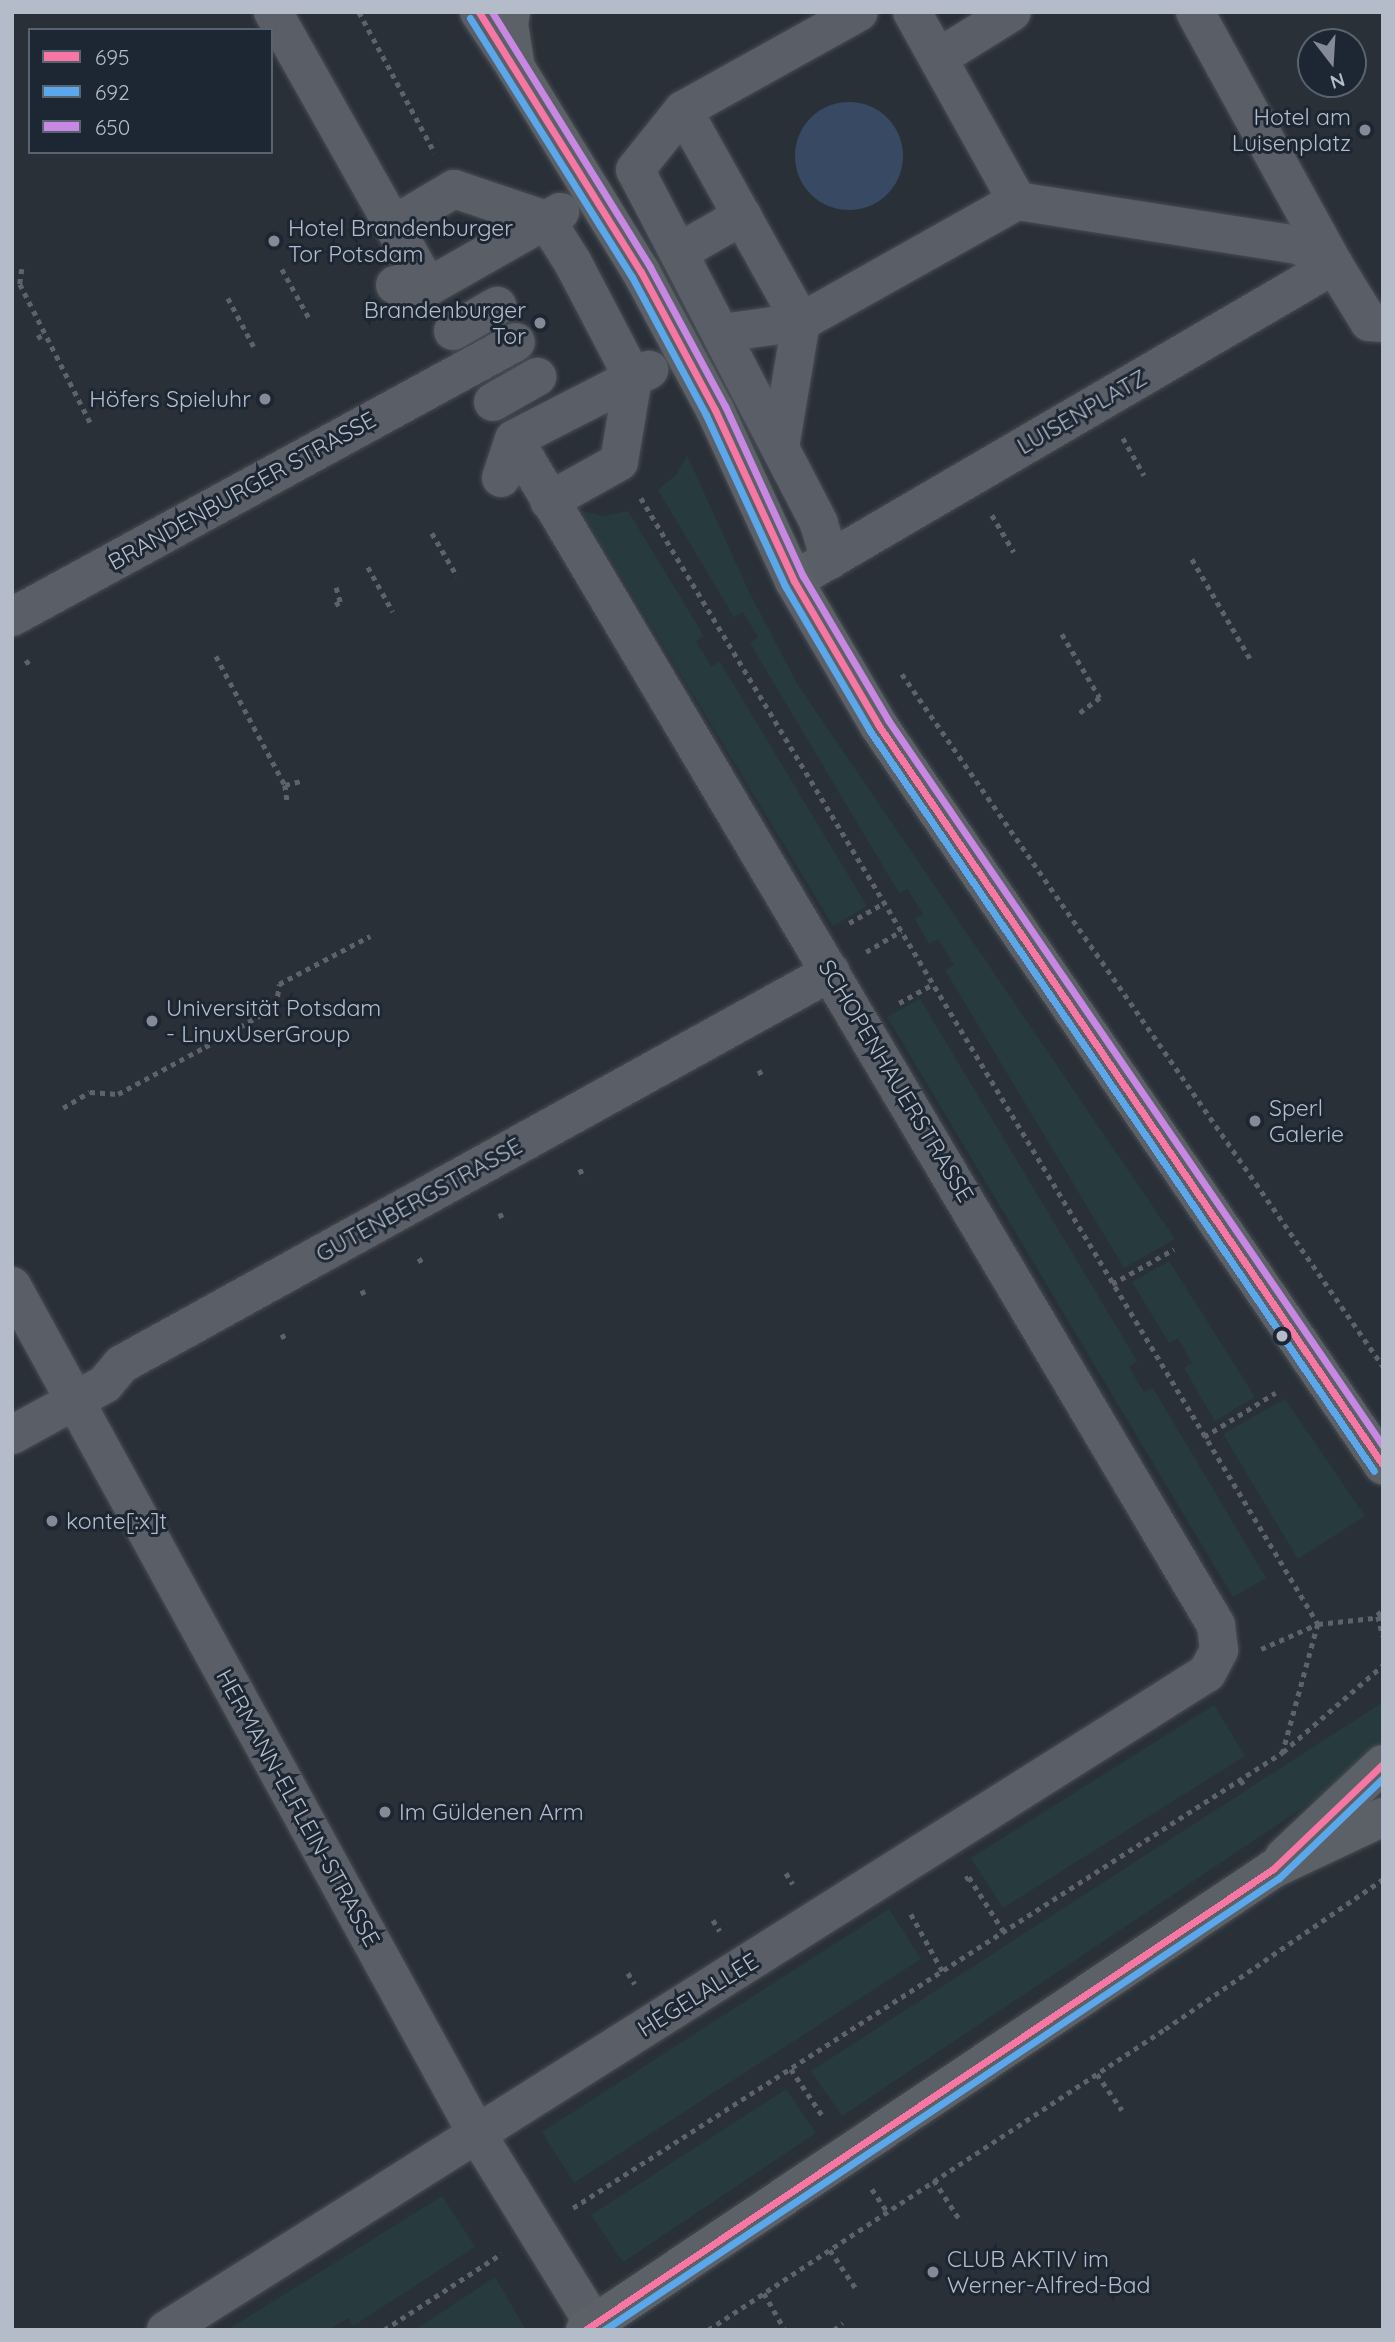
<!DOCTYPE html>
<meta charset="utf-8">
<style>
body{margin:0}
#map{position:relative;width:1395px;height:2342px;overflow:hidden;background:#2a3038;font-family:Quicksand,sans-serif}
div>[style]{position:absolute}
.green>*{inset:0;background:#273a3e}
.water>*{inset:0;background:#384963}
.round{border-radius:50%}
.path>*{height:4.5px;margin-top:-2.25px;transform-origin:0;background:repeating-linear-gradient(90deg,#5d636a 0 5px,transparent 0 10px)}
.roads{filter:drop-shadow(0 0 2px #484c53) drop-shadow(0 0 2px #484c53)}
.minor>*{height:38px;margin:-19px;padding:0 19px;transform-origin:19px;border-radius:19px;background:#5a5e66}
.major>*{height:38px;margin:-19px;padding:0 19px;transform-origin:19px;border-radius:19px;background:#5c6168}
.bus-1>*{height:7px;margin:-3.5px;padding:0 3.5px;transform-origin:3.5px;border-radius:3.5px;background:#f876a4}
.bus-2>*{height:7px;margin:-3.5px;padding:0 3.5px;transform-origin:3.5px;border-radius:3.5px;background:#5aa8eb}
.bus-3>*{height:7px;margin:-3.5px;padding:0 3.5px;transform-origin:3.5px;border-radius:3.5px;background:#c787e3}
.dots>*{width:19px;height:19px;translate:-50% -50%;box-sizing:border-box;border:4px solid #1d2633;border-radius:50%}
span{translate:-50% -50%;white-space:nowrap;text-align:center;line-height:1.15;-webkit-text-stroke:6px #1d2633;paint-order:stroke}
.poi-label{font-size:23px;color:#b4bcc9}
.right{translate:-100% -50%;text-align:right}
.left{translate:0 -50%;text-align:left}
.street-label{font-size:23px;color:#b4bcc9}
.frame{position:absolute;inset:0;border:14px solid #b4bcc9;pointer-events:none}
.legend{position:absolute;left:28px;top:28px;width:245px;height:126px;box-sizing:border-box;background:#1d2633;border:2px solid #59626f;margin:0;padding:9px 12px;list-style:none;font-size:21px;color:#b4bcc9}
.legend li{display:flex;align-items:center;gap:14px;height:35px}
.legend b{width:35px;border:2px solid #59626f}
.north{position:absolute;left:1297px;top:28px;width:70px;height:70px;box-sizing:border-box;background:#1d2633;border:2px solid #59626f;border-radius:50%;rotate:163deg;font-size:19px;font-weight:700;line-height:28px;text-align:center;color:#b4bcc9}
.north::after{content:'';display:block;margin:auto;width:24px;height:32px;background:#848b96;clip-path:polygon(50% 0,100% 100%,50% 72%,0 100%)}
</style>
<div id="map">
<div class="green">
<div style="clip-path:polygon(687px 455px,750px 594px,798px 685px,1175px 1239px,1124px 1268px,945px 970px,954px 965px,938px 939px,929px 944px,915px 919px,923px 914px,907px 889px,899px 893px,750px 643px,758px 637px,743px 612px,734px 617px,658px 490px,677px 474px)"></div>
<div style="clip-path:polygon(582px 511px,603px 516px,628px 511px,704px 636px,696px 641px,711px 666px,720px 662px,867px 906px,833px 926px)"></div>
<div style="clip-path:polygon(920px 999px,1137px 1361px,1129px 1367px,1144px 1392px,1153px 1388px,1266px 1578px,1233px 1597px,887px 1017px)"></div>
<div style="clip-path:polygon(1169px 1261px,1255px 1397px,1215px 1421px,1184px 1368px,1192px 1363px,1178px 1338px,1169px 1343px,1132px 1282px)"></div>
<div style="clip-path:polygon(1285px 1399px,1365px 1516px,1298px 1559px,1223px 1434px)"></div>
<div style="clip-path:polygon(1383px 1702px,1383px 1747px,1337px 1785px,842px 2116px,811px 2071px)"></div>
<div style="clip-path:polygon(1214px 1705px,1245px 1756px,1003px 1908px,971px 1858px)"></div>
<div style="clip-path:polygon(889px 1909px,921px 1959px,574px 2183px,542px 2132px)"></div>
<div style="clip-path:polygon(786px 2089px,816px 2133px,623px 2262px,591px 2215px)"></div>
<div style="clip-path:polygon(442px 2196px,475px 2247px,353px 2326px,348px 2318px,329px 2330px,227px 2330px)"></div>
<div style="clip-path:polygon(495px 2277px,526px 2330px,415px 2330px)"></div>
</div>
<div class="water">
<div class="round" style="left:795px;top:102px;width:108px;height:108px"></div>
</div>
<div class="path">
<div style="left:359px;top:12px;width:160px;rotate:61.7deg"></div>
<div style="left:22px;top:269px;width:15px;rotate:98deg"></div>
<div style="left:20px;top:284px;width:159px;rotate:63.1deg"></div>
<div style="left:282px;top:269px;width:56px;rotate:61.1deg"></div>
<div style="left:228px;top:298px;width:55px;rotate:62deg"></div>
<div style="left:37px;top:338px;width:10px;rotate:-29deg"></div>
<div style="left:1123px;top:438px;width:43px;rotate:60.4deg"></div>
<div style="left:641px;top:498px;width:1314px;rotate:58.98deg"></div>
<div style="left:1318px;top:1624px;width:133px;rotate:105.3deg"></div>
<div style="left:992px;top:515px;width:43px;rotate:59.3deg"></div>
<div style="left:432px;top:533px;width:50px;rotate:59.8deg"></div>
<div style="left:1192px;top:559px;width:117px;rotate:59.7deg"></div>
<div style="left:368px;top:567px;width:51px;rotate:60.9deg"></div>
<div style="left:335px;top:605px;width:6px;rotate:-31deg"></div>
<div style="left:340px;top:602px;width:18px;rotate:-106deg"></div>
<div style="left:1062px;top:634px;width:74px;rotate:59.3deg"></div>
<div style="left:1100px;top:698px;width:26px;rotate:143deg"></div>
<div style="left:216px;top:656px;width:146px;rotate:61.9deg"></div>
<div style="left:285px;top:785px;width:15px;rotate:82deg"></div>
<div style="left:26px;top:660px;width:9px;rotate:54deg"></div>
<div style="left:902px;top:674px;width:843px;rotate:55.2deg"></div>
<div style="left:285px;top:785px;width:16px;rotate:-14deg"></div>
<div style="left:849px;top:923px;width:40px;rotate:-29.7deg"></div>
<div style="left:866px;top:952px;width:41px;rotate:-31deg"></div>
<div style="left:899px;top:1003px;width:39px;rotate:-29deg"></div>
<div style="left:200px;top:1038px;width:10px;rotate:61deg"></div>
<div style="left:759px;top:1070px;width:9px;rotate:63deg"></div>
<div style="left:63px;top:1108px;width:31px;rotate:-31deg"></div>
<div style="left:90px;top:1092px;width:28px;rotate:4deg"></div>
<div style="left:118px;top:1094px;width:99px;rotate:-28.4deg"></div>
<div style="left:205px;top:1047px;width:82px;rotate:-30deg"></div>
<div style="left:276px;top:1006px;width:22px;rotate:-82deg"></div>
<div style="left:279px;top:984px;width:103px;rotate:-27.8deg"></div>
<div style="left:580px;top:1169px;width:10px;rotate:66deg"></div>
<div style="left:500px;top:1213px;width:10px;rotate:66deg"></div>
<div style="left:419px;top:1258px;width:9px;rotate:58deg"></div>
<div style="left:1112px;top:1284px;width:71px;rotate:-29.4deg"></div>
<div style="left:362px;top:1290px;width:9px;rotate:63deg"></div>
<div style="left:282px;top:1334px;width:8px;rotate:60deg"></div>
<div style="left:1204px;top:1437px;width:84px;rotate:-31.8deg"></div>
<div style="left:1377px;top:1615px;width:8px;rotate:-40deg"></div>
<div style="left:1378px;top:1616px;width:21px;rotate:76deg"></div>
<div style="left:1261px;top:1649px;width:62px;rotate:-23.7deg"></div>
<div style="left:1318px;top:1624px;width:65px;rotate:-6.1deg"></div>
<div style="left:1241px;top:1780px;width:10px;rotate:61deg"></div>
<div style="left:786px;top:1873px;width:13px;rotate:58deg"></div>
<div style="left:965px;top:1879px;width:4px;rotate:-27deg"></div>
<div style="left:969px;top:1877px;width:65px;rotate:57.5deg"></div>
<div style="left:911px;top:1914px;width:66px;rotate:61.1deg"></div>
<div style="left:713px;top:1920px;width:13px;rotate:58deg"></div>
<div style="left:628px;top:1973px;width:13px;rotate:58deg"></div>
<div style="left:791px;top:2069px;width:59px;rotate:56deg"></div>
<div style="left:1097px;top:2074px;width:44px;rotate:55.2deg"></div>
<div style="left:934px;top:2180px;width:48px;rotate:57deg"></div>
<div style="left:872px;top:2189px;width:27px;rotate:56deg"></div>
<div style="left:573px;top:2208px;width:844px;rotate:-32.71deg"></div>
<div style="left:1283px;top:1752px;width:133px;rotate:-41deg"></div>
<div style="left:830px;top:2250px;width:48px;rotate:56deg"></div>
<div style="left:764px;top:2293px;width:43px;rotate:60.4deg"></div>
<div style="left:384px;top:2330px;width:140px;rotate:-33deg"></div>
<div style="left:708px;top:2330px;width:547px;rotate:-33.37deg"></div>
<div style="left:1165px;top:2029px;width:265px;rotate:-34.5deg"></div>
<div style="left:834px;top:2330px;width:11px;rotate:-41deg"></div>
</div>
<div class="roads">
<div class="minor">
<div style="left:273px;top:12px;width:316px;rotate:60.6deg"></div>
<div style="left:479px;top:12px;width:67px;rotate:56.5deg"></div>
<div style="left:912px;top:12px;width:216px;rotate:60.9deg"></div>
<div style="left:1195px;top:12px;width:289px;rotate:61.2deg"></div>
<div style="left:1334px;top:265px;width:67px;rotate:58.4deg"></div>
<div style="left:1369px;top:322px;width:14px;rotate:4deg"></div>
<div style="left:938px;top:58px;width:87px;rotate:-31.9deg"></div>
<div style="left:683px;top:110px;width:243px;rotate:60.9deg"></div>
<div style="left:801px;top:322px;width:127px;rotate:99.5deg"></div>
<div style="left:393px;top:225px;width:71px;rotate:-30.5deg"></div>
<div style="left:454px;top:189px;width:97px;rotate:18.6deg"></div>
<div style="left:546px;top:220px;width:51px;rotate:57.9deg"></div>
<div style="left:573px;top:263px;width:130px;rotate:62.4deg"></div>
<div style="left:633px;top:378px;width:85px;rotate:99.5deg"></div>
<div style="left:619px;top:462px;width:80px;rotate:150.9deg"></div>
<div style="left:679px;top:252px;width:73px;rotate:-29.7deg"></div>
<div style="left:395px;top:285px;width:33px;rotate:3deg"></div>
<div style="left:428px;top:287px;width:152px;rotate:-29.6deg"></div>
<div style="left:453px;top:331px;width:51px;rotate:-29.6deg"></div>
<div style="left:722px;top:333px;width:80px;rotate:-7.9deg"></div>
<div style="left:801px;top:322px;width:248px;rotate:-29.3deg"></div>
<div style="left:1017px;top:201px;width:284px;rotate:8.9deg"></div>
<div style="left:1298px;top:245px;width:41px;rotate:29.1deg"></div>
<div style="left:493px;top:402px;width:51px;rotate:-29.6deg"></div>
<div style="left:501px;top:478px;width:41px;rotate:-71.6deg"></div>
<div style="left:514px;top:439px;width:152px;rotate:-27.1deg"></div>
<div style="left:830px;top:560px;width:39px;rotate:-107deg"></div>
<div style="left:819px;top:523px;width:398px;rotate:-117.5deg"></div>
<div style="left:635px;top:170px;width:77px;rotate:-51.3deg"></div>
<div style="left:683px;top:110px;width:201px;rotate:-29.1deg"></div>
<div style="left:810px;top:571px;width:607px;rotate:-30.28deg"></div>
<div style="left:12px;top:617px;width:574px;rotate:-28.62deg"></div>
<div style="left:12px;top:1286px;width:967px;rotate:61.26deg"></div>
<div style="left:477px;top:2134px;width:223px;rotate:58.4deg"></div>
<div style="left:12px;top:1435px;width:106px;rotate:-28.7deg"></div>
<div style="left:105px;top:1384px;width:26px;rotate:-50deg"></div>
<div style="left:122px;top:1364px;width:810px;rotate:-28.94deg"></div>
<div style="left:166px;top:2330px;width:1231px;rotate:-32.26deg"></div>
<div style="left:1207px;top:1673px;width:26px;rotate:-62deg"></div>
<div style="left:1219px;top:1650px;width:25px;rotate:-97deg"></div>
<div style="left:1216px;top:1625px;width:1378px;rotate:-120.62deg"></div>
</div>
<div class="major">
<div style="left:511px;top:12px;width:12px;rotate:99deg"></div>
<div style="left:509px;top:24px;width:45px;rotate:81deg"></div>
<div style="left:516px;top:68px;width:239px;rotate:58.5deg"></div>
<div style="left:641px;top:272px;width:157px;rotate:61.8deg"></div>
<div style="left:715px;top:410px;width:188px;rotate:65.2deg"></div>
<div style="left:794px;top:581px;width:168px;rotate:59.6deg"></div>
<div style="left:879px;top:726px;width:895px;rotate:55.71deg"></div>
<div style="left:1284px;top:1857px;width:136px;rotate:-43.2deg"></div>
<div style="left:585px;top:2330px;width:828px;rotate:-33.82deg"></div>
<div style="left:1273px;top:1869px;width:122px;rotate:-25.3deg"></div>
</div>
</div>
<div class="bus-1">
<div style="left:479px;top:12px;width:306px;rotate:58.1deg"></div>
<div style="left:641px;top:272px;width:157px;rotate:61.8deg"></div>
<div style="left:715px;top:410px;width:188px;rotate:65.2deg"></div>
<div style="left:794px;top:581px;width:168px;rotate:59.6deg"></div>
<div style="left:879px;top:726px;width:895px;rotate:55.71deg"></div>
<div style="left:585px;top:2330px;width:828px;rotate:-33.82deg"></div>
<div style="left:1273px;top:1869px;width:152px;rotate:-43.7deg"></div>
</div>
<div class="bus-2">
<div style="left:470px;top:18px;width:305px;rotate:58deg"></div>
<div style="left:632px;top:277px;width:157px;rotate:61.8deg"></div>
<div style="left:706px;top:415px;width:188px;rotate:65.2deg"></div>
<div style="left:785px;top:586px;width:168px;rotate:59.6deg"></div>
<div style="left:870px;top:731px;width:895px;rotate:55.74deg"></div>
<div style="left:604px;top:2330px;width:812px;rotate:-33.81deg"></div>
<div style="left:1279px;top:1878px;width:144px;rotate:-43.9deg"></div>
</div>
<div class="bus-3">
<div style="left:492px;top:12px;width:300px;rotate:58.2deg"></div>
<div style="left:650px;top:267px;width:158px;rotate:61.7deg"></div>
<div style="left:725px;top:406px;width:187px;rotate:65.4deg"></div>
<div style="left:803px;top:576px;width:167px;rotate:59.4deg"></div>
<div style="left:888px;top:720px;width:879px;rotate:55.71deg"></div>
</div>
<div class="dots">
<div style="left:1365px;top:130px;background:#848b96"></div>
<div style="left:274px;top:241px;background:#848b96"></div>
<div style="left:540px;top:323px;background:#848b96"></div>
<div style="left:265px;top:399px;background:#848b96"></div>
<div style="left:152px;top:1021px;background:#848b96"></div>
<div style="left:1255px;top:1121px;background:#848b96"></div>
<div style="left:1282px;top:1336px;background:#b4bcc9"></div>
<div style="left:52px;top:1521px;background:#848b96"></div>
<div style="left:385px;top:1812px;background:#848b96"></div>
<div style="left:933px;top:2272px;background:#848b96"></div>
</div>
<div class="poi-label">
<span class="right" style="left:1351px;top:130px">Hotel am<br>Luisenplatz</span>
<span class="left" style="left:288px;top:241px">Hotel Brandenburger<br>Tor Potsdam</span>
<span class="right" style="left:526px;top:323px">Brandenburger<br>Tor</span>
<span class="right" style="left:251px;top:399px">Höfers Spieluhr</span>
<span class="left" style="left:166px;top:1021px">Universität Potsdam<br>- LinuxUserGroup</span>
<span class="left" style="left:1269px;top:1121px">Sperl<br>Galerie</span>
<span class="left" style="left:66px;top:1521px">konte[:x]t</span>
<span class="left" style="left:399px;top:1812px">Im Güldenen Arm</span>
<span class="left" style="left:947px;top:2272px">CLUB AKTIV im<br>Werner-Alfred-Bad</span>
</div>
<div class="street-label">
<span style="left:1082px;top:412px;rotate:-30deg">LUISENPLATZ</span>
<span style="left:242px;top:491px;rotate:-29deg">BRANDENBURGER STRASSE</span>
<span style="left:896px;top:1081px;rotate:59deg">SCHOPENHAUERSTRASSE</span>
<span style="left:419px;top:1200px;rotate:-29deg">GUTENBERGSTRASSE</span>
<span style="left:298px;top:1808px;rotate:61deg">HERMANN-ELFLEIN-STRASSE</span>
<span style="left:698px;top:1995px;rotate:-32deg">HEGELALLEE</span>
</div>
<div class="frame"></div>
<ul class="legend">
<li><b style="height:9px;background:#f876a4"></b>695</li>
<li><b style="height:9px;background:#5aa8eb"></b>692</li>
<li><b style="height:9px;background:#c787e3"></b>650</li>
</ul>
<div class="north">N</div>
</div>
